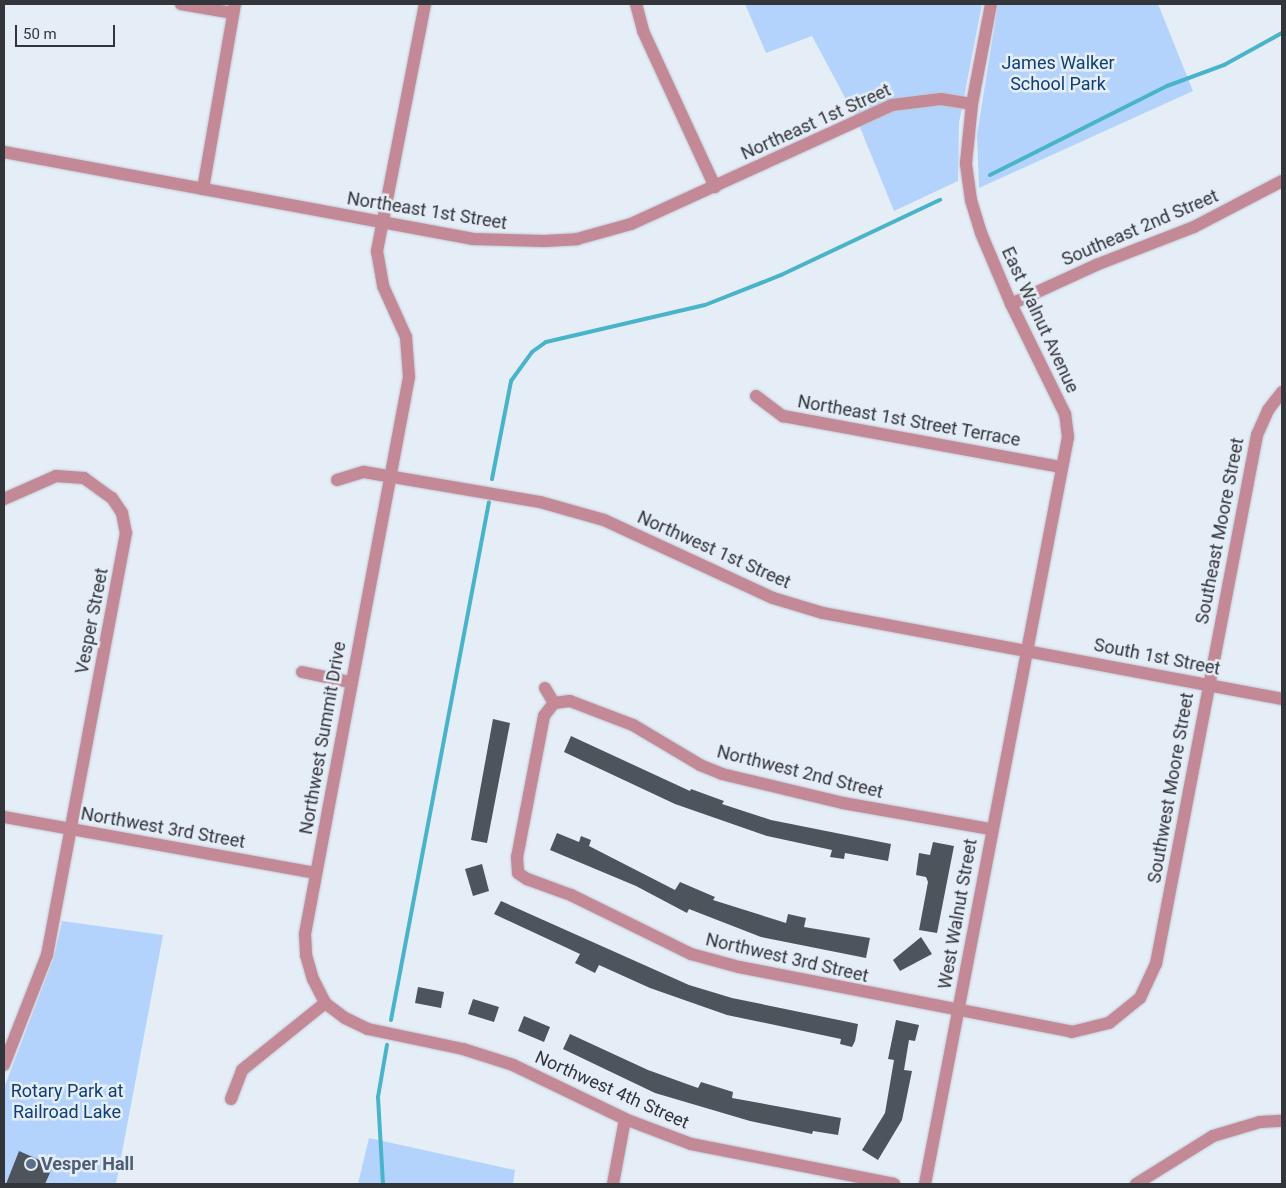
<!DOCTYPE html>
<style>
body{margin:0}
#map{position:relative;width:1286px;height:1188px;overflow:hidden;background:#e5edf7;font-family:Roboto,sans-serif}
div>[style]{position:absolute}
.green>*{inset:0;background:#b4d3fc}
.stream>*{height:4px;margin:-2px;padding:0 2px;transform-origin:2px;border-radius:2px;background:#49b4c9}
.building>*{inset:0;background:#4d545c}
.roads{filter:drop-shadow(0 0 1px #c1c8d1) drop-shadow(0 0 1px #c1c8d1)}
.minor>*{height:12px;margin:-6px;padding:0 6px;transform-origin:6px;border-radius:6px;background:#c38997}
.tertiary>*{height:12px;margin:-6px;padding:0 6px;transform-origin:6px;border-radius:6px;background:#c38997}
.dots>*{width:14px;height:14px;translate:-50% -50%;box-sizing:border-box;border:2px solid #e5edf7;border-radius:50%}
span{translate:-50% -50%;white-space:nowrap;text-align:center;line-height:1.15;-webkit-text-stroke:5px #e5edf7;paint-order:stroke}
.park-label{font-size:18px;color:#103f75}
.street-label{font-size:18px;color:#323539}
.service-label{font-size:18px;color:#4e5e75;font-weight:700}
.left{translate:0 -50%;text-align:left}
.frame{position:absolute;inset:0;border:5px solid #323539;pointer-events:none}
.scale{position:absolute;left:15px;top:25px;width:100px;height:22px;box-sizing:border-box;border:2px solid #323539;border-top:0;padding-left:6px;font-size:15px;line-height:18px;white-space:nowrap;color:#323539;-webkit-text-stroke:4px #e5edf7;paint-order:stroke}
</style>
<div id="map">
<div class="green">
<div style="clip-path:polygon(745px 4px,982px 4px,959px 123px,958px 181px,894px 211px,857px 120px,812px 36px,766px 53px)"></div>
<div style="clip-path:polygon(998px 4px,1158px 4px,1193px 91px,979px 188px,977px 135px)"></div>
<div style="clip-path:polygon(62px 921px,163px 935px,116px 1184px,4px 1184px,4px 1088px,54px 957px)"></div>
<div style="clip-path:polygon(369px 1138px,515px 1170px,513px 1184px,358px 1184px)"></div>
</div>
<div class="stream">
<div style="left:990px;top:175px;width:198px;rotate:-26.7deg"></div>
<div style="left:1167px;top:86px;width:61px;rotate:-20.2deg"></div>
<div style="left:1224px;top:65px;width:66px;rotate:-28.9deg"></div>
<div style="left:492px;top:479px;width:100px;rotate:-79deg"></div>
<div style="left:511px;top:381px;width:36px;rotate:-54deg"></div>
<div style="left:532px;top:352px;width:17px;rotate:-36deg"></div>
<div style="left:546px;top:342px;width:163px;rotate:-13.1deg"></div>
<div style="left:705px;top:305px;width:82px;rotate:-21.5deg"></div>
<div style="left:781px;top:275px;width:176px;rotate:-25.3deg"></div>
<div style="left:391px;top:1020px;width:527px;rotate:-79.29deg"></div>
<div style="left:383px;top:1184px;width:87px;rotate:-93.3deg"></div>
<div style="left:378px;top:1097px;width:53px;rotate:-80.2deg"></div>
</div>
<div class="building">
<div style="clip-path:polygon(493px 719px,510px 723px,487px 843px,471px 840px)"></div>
<div style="clip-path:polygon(571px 736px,690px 791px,691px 789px,724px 801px,722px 804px,771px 820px,891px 844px,888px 861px,845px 853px,844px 859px,830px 857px,832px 850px,767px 836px,675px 804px,564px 752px)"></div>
<div style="clip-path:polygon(557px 833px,579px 842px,581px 836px,591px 840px,589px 846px,675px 890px,680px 882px,715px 897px,713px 900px,786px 923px,788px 914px,806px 918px,804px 927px,870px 938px,866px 958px,761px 937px,689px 909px,687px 913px,636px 886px,550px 850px)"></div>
<div style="clip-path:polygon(933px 842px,954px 846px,937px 933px,919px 930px,928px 882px,926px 877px,916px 875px,919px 853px,930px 855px)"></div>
<div style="clip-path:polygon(482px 864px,489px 891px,473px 896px,465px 869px)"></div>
<div style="clip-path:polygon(501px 901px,689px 985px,732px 998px,858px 1024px,855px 1041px,852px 1047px,840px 1044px,841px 1039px,727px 1015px,650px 988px,599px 965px,595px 973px,575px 963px,580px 954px,494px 914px)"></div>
<div style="clip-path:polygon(921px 937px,932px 954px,900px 971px,893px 960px)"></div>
<div style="clip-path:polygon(418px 987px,444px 992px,441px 1008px,415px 1003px)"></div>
<div style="clip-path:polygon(473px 999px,499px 1007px,494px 1022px,468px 1014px)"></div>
<div style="clip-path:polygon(524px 1016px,550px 1027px,544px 1042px,518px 1031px)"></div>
<div style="clip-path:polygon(896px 1020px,919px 1025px,915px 1041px,909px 1040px,904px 1070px,912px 1071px,902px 1120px,878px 1160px,862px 1150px,885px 1113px,894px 1060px,888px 1059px)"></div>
<div style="clip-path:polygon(570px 1034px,648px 1070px,698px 1088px,701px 1082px,733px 1092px,732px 1098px,841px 1118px,838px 1135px,813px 1131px,812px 1134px,750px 1121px,655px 1093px,563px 1049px)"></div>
<div style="clip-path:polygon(19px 1151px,53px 1166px,45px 1184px,6px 1184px)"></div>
</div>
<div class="roads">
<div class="minor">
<div style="left:181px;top:4px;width:53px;rotate:9.8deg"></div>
<div style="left:425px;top:4px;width:252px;rotate:101deg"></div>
<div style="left:377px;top:251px;width:36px;rotate:80deg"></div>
<div style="left:383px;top:286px;width:56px;rotate:65.7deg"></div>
<div style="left:406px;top:337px;width:40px;rotate:85.7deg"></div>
<div style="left:409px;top:377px;width:567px;rotate:100.58deg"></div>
<div style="left:305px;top:934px;width:21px;rotate:87deg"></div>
<div style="left:306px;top:955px;width:25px;rotate:74deg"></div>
<div style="left:313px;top:979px;width:27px;rotate:63deg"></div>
<div style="left:325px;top:1003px;width:25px;rotate:37deg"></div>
<div style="left:345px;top:1018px;width:25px;rotate:26deg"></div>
<div style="left:368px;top:1029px;width:97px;rotate:11.9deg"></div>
<div style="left:463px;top:1049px;width:52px;rotate:17.7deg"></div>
<div style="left:513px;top:1065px;width:124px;rotate:25.7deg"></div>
<div style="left:625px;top:1119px;width:71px;rotate:20.7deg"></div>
<div style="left:691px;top:1144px;width:207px;rotate:11.1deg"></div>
<div style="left:636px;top:4px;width:28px;rotate:75deg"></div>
<div style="left:643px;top:31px;width:172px;rotate:65.2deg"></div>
<div style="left:4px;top:152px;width:476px;rotate:10.5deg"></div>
<div style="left:472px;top:239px;width:72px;rotate:1.6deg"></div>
<div style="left:544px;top:241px;width:33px;rotate:-3deg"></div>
<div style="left:577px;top:239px;width:56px;rotate:-15.5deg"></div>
<div style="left:631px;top:224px;width:287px;rotate:-24.5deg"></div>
<div style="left:892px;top:105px;width:49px;rotate:-7deg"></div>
<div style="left:941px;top:99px;width:31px;rotate:9deg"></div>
<div style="left:203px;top:189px;width:188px;rotate:-80.2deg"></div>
<div style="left:1011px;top:304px;width:94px;rotate:-24.6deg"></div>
<div style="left:1096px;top:265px;width:105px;rotate:-21.2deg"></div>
<div style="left:1194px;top:227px;width:99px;rotate:-27.6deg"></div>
<div style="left:756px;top:396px;width:34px;rotate:37deg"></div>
<div style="left:783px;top:416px;width:283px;rotate:10.4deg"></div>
<div style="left:337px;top:480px;width:28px;rotate:-17deg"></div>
<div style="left:364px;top:472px;width:179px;rotate:9.7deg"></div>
<div style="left:540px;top:502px;width:66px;rotate:15.7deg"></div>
<div style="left:604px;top:520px;width:186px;rotate:24.8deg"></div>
<div style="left:773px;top:598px;width:52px;rotate:16.7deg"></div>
<div style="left:823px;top:613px;width:467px;rotate:10.6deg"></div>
<div style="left:4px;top:499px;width:57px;rotate:-23.9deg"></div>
<div style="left:56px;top:476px;width:28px;rotate:4deg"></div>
<div style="left:84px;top:478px;width:34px;rotate:36deg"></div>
<div style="left:112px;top:498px;width:18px;rotate:56deg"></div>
<div style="left:122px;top:513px;width:20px;rotate:79deg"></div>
<div style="left:126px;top:533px;width:429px;rotate:100.6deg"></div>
<div style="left:47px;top:955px;width:118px;rotate:111.4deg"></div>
<div style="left:302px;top:672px;width:49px;rotate:11.8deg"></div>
<div style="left:545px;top:688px;width:17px;rotate:59deg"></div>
<div style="left:554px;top:703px;width:16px;rotate:128deg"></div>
<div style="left:544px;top:716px;width:144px;rotate:100.8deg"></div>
<div style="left:517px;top:857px;width:16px;rotate:86deg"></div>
<div style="left:518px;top:873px;width:11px;rotate:34deg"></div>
<div style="left:527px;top:879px;width:47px;rotate:20deg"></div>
<div style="left:571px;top:895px;width:134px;rotate:26.2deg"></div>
<div style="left:691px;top:954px;width:50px;rotate:15.2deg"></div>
<div style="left:739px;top:967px;width:339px;rotate:11deg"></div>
<div style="left:1072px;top:1032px;width:38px;rotate:-14deg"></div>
<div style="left:1109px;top:1023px;width:40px;rotate:-39deg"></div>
<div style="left:1140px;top:998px;width:38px;rotate:-65deg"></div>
<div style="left:1156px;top:964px;width:539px;rotate:-79.19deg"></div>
<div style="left:1257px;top:435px;width:27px;rotate:-66deg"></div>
<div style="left:1268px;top:410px;width:23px;rotate:-52deg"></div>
<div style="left:554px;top:703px;width:16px;rotate:-7deg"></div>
<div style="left:570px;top:701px;width:67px;rotate:20.9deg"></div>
<div style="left:633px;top:725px;width:78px;rotate:30.8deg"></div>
<div style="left:700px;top:765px;width:24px;rotate:22deg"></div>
<div style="left:722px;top:774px;width:124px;rotate:13.5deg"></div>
<div style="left:843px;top:803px;width:150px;rotate:10deg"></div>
<div style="left:4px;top:817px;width:317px;rotate:10.2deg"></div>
<div style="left:231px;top:1099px;width:31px;rotate:-69deg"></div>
<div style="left:242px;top:1070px;width:107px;rotate:-38.9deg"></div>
<div style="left:613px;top:1184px;width:66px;rotate:-79.5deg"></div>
<div style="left:1136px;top:1184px;width:91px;rotate:-31.9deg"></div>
<div style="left:1213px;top:1136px;width:49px;rotate:-16.6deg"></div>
<div style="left:1260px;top:1122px;width:22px;rotate:-3deg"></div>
</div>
<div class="tertiary">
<div style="left:925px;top:1184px;width:761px;rotate:-79.16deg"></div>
<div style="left:1068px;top:437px;width:23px;rotate:-97deg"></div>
<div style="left:1065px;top:414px;width:123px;rotate:-116.1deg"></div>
<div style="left:1011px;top:304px;width:77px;rotate:-112.9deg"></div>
<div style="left:981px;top:233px;width:34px;rotate:-107deg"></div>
<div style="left:971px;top:200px;width:37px;rotate:-98deg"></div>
<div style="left:966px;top:163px;width:59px;rotate:-84.2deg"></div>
<div style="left:972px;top:104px;width:102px;rotate:-79.2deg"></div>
</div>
</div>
<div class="dots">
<div style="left:31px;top:1164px;background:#5c6f8a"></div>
</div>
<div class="park-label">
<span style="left:1058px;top:74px">James Walker<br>School Park</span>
<span style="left:67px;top:1102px">Rotary Park at<br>Railroad Lake</span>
</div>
<div class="street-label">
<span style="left:816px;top:122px;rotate:-24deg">Northeast 1st Street</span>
<span style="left:427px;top:211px;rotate:9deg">Northeast 1st Street</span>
<span style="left:1140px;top:228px;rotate:-23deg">Southeast 2nd Street</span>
<span style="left:1040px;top:320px;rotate:65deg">East Walnut Avenue</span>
<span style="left:909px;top:421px;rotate:10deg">Northeast 1st Street Terrace</span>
<span style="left:1220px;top:531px;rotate:-79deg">Southeast Moore Street</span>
<span style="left:714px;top:550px;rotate:24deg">Northwest 1st Street</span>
<span style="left:92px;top:621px;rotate:-79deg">Vesper Street</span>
<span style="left:1157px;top:657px;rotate:11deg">South 1st Street</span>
<span style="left:323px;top:738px;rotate:-80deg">Northwest Summit Drive</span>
<span style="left:800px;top:772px;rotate:14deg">Northwest 2nd Street</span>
<span style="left:1171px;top:788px;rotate:-80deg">Southwest Moore Street</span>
<span style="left:163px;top:828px;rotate:10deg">Northwest 3rd Street</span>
<span style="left:958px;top:914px;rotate:-80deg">West Walnut Street</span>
<span style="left:787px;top:958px;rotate:13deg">Northwest 3rd Street</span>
<span style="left:612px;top:1090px;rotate:24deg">Northwest 4th Street</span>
</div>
<div class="service-label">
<span class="left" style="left:41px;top:1164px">Vesper Hall</span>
</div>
<div class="frame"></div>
<div class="scale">50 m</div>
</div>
